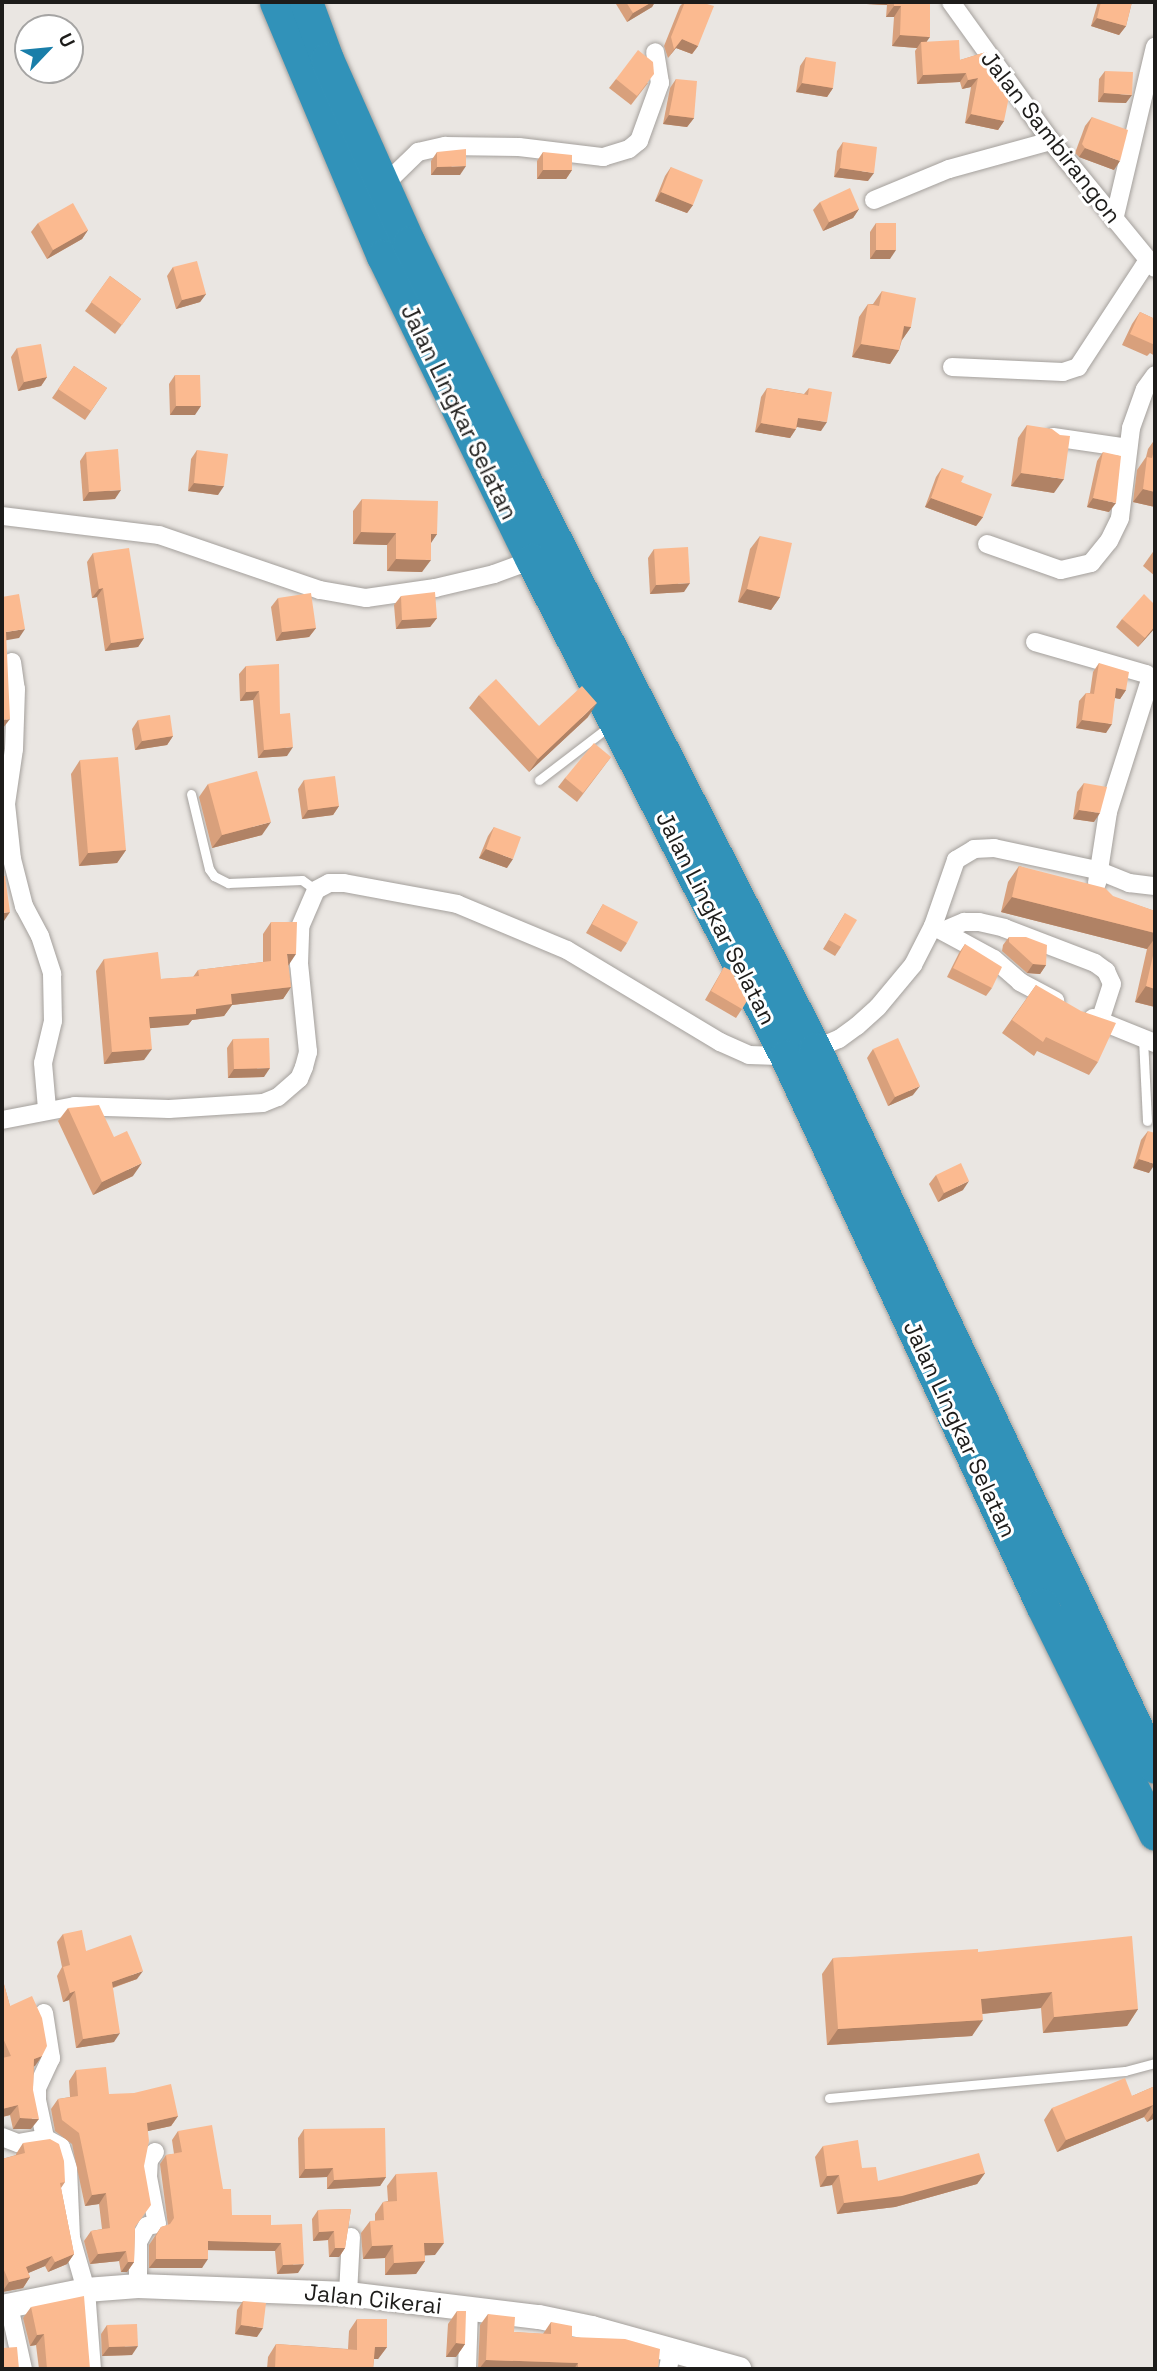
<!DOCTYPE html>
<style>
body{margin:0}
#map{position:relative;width:1157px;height:2371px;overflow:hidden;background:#eae6e2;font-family:"Space Grotesk",sans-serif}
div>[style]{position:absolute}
.roads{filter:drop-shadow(0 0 2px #a4a09c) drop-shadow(0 0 2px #a4a09c)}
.lane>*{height:9px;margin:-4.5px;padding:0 4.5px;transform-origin:4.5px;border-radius:4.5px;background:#fff}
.street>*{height:18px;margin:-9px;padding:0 9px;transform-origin:9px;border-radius:9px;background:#fff}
.secondary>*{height:24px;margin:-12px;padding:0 12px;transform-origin:12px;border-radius:12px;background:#fff}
.highway>*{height:33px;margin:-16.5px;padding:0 16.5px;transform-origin:16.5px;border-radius:16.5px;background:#3192b9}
.wall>*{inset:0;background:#d8a07c}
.shaded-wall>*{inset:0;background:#b08265}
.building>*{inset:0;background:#fbba90}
span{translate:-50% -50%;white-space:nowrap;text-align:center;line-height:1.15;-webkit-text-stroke:6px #fff;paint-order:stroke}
.street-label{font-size:23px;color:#1d1c1a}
.frame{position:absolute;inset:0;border:4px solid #1d1c1a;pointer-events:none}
.north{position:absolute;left:14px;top:14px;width:70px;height:70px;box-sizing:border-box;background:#fff;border:2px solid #a5a4a3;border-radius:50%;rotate:64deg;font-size:19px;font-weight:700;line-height:28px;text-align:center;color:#1d1c1a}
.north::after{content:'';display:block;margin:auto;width:24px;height:32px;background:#197ea9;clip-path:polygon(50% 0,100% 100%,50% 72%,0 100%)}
</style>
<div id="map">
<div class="roads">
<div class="lane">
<div style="left:539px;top:780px;width:91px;rotate:-37.4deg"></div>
<div style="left:191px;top:794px;width:77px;rotate:76.5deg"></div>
<div style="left:209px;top:869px;width:9px;rotate:54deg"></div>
<div style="left:214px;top:876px;width:16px;rotate:27deg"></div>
<div style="left:228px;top:883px;width:74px;rotate:-2.3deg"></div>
<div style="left:302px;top:880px;width:17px;rotate:36deg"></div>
<div style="left:1143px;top:1039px;width:82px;rotate:87.2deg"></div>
<div style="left:829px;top:2098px;width:297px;rotate:-5.2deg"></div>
<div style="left:1125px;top:2071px;width:31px;rotate:-15deg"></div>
</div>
<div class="street">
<div style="left:951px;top:2px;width:171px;rotate:54.3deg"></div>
<div style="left:1051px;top:141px;width:164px;rotate:50.7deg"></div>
<div style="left:383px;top:186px;width:49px;rotate:-44.2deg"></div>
<div style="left:418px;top:152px;width:28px;rotate:-13deg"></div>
<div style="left:445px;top:146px;width:74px;rotate:0.8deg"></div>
<div style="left:519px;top:147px;width:85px;rotate:6.8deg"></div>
<div style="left:603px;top:157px;width:27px;rotate:-17deg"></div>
<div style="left:629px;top:149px;width:13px;rotate:-39deg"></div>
<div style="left:639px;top:141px;width:62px;rotate:-70.1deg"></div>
<div style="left:660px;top:83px;width:31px;rotate:-99deg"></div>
<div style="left:874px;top:200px;width:81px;rotate:-22.5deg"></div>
<div style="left:949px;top:169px;width:106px;rotate:-15.4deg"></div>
<div style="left:1114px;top:220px;width:178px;rotate:-76.7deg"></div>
<div style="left:952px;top:367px;width:111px;rotate:2.6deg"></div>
<div style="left:1063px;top:372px;width:16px;rotate:-18deg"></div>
<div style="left:1078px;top:367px;width:128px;rotate:-56.8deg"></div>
<div style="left:1053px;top:437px;width:76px;rotate:8.3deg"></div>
<div style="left:2px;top:516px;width:158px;rotate:6.9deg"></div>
<div style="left:159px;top:535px;width:170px;rotate:18.9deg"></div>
<div style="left:320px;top:590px;width:47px;rotate:9.9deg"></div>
<div style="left:366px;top:598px;width:70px;rotate:-8.2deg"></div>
<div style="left:435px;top:588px;width:61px;rotate:-13.3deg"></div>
<div style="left:494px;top:574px;width:40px;rotate:-20.2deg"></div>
<div style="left:987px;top:544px;width:78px;rotate:19.4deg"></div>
<div style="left:1061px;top:570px;width:31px;rotate:-13deg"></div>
<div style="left:1091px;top:563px;width:28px;rotate:-51deg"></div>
<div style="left:1109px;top:541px;width:25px;rotate:-64deg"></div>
<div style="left:1120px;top:518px;width:91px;rotate:-83deg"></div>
<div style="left:1131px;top:428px;width:41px;rotate:-70.3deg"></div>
<div style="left:1145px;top:389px;width:17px;rotate:-54deg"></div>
<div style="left:1035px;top:642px;width:116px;rotate:16.1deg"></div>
<div style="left:1146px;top:674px;width:7px;rotate:56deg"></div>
<div style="left:1150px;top:680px;width:139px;rotate:107.7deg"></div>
<div style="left:1108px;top:812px;width:72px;rotate:98.8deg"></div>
<div style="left:12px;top:662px;width:27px;rotate:82deg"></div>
<div style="left:16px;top:689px;width:60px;rotate:91.9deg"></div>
<div style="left:14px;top:749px;width:56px;rotate:98.3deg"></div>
<div style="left:6px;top:804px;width:55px;rotate:83.8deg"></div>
<div style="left:12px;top:859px;width:49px;rotate:75.7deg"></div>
<div style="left:24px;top:906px;width:34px;rotate:62deg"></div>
<div style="left:40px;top:936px;width:40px;rotate:72deg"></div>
<div style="left:52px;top:974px;width:47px;rotate:88.8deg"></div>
<div style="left:53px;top:1021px;width:43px;rotate:103.4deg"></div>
<div style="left:43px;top:1063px;width:46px;rotate:85deg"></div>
<div style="left:933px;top:926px;width:69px;rotate:28.4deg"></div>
<div style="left:994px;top:959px;width:35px;rotate:41deg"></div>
<div style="left:1020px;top:982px;width:40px;rotate:28deg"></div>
<div style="left:945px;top:930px;width:21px;rotate:-23deg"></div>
<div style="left:964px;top:922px;width:15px"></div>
<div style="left:979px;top:922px;width:26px;rotate:13deg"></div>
<div style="left:1004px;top:928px;width:97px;rotate:21deg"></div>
<div style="left:1095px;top:963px;width:14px;rotate:36deg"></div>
<div style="left:1106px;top:971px;width:14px;rotate:65deg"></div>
<div style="left:1112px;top:984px;width:39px;rotate:108deg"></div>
<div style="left:1093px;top:1018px;width:67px;rotate:22deg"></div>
<div style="left:815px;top:1049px;width:26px;rotate:-23deg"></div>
<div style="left:839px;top:1039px;width:22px;rotate:-36deg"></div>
<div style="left:857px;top:1026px;width:28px;rotate:-42deg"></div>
<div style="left:878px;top:1007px;width:55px;rotate:-50.2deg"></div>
<div style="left:913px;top:965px;width:44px;rotate:-62.9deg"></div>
<div style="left:933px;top:926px;width:70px;rotate:-70.8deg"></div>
<div style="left:956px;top:860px;width:21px;rotate:-31deg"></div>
<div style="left:974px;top:849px;width:20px;rotate:-3deg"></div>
<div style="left:994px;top:848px;width:105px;rotate:12.1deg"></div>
<div style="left:1097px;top:870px;width:35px;rotate:22deg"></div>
<div style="left:1129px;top:883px;width:26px;rotate:7deg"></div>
<div style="left:2px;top:1120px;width:74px;rotate:-10.9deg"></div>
<div style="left:75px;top:1106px;width:94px;rotate:1.8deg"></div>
<div style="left:169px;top:1109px;width:94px;rotate:-3.7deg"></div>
<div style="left:263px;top:1103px;width:16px;rotate:-22deg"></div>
<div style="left:278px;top:1097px;width:28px;rotate:-41deg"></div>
<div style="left:299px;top:1079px;width:13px;rotate:-67deg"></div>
<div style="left:304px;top:1067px;width:16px;rotate:-75deg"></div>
<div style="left:308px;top:1052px;width:88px;rotate:-95.8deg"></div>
<div style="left:299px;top:964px;width:37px;rotate:-88deg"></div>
<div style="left:300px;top:927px;width:40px;rotate:-66.6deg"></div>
<div style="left:316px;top:890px;width:15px;rotate:-28deg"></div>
<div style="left:329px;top:883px;width:15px"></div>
<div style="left:344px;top:883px;width:115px;rotate:10.5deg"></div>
<div style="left:457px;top:904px;width:119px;rotate:22.7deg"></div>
<div style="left:567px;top:950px;width:179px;rotate:31deg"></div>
<div style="left:720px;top:1042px;width:32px;rotate:24deg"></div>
<div style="left:749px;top:1055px;width:37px;rotate:2deg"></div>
<div style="left:44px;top:2013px;width:46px;rotate:81.2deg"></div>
<div style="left:51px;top:2058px;width:33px;rotate:115deg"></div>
<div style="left:37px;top:2088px;width:12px;rotate:90deg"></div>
<div style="left:37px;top:2100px;width:39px;rotate:78deg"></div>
<div style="left:45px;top:2138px;width:18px;rotate:29deg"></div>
<div style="left:61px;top:2147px;width:23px;rotate:72deg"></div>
<div style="left:68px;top:2169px;width:69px;rotate:87.5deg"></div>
<div style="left:71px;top:2238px;width:54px;rotate:73.9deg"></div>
<div style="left:86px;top:2290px;width:79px;rotate:85.7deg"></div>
<div style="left:2px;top:2137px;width:17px;rotate:21deg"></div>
<div style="left:18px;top:2143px;width:27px;rotate:-10deg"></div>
<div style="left:138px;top:2286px;width:44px;rotate:-90deg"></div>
<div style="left:138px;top:2242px;width:18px;rotate:-61deg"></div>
<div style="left:147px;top:2226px;width:10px;rotate:-11deg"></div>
<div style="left:157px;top:2224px;width:48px;rotate:-100.8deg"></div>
<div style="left:148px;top:2177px;width:17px;rotate:-87deg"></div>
<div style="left:149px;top:2160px;width:10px;rotate:-53deg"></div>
<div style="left:348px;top:2294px;width:57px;rotate:-87deg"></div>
<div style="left:9px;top:2306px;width:65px;rotate:77.5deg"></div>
<div style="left:467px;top:2369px;width:59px;rotate:-88.1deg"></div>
<div style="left:668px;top:2369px;width:17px;rotate:-80deg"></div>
</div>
<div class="secondary">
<div style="left:2px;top:2307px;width:86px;rotate:-11.4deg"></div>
<div style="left:86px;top:2290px;width:52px;rotate:-4.4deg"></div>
<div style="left:138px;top:2286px;width:210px;rotate:2.2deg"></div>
<div style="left:348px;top:2294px;width:192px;rotate:6.9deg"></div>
<div style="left:539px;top:2317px;width:54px;rotate:11.7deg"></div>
<div style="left:592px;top:2328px;width:153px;rotate:15.6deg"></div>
</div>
<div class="highway">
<div style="left:276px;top:2px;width:276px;rotate:67.2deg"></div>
<div style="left:383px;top:256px;width:339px;rotate:63.9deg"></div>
<div style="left:532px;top:560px;width:557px;rotate:62.88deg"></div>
<div style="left:786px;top:1056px;width:606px;rotate:65deg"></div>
<div style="left:1042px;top:1605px;width:255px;rotate:63.7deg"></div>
<div style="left:306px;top:2px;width:61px;rotate:69.8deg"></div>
<div style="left:327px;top:59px;width:201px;rotate:66deg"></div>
<div style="left:409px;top:243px;width:262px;rotate:63.9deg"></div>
<div style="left:524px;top:478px;width:641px;rotate:63deg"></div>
<div style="left:815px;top:1049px;width:794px;rotate:64.66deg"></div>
</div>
</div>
<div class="wall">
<div style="clip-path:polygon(617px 2px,655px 2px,652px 7px,627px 22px,616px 4px)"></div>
<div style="clip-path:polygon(684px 2px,700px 2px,698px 46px,692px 54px,676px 48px,668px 58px,664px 46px,680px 6px)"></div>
<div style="clip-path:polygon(826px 2px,930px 2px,927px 42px,960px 60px,986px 52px,1004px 121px,998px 130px,965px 123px,971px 87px,962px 89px,960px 82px,917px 84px,915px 51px,917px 48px,892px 46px,894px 17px,886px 17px,887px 5px)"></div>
<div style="clip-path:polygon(1098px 2px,1132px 2px,1126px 26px,1119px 35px,1091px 26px)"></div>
<div style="clip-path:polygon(806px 57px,833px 88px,827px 97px,796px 92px,800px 66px)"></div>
<div style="clip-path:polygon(1105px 71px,1126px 103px,1098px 102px,1099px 79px)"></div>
<div style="clip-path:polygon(616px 79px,648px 83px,631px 105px,609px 88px)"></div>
<div style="clip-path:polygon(676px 79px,694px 118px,687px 127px,663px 124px,670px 88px)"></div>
<div style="clip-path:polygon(1092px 117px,1114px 170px,1079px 157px,1075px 153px,1085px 126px)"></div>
<div style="clip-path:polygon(843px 142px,868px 181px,834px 177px,837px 151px)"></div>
<div style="clip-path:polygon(437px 152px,460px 175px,431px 175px,431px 161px)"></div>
<div style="clip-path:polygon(543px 152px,572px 170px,566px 179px,537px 179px,537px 161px)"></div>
<div style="clip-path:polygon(671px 167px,693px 205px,687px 213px,655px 201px,665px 176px)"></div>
<div style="clip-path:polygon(820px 202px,859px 209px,853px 218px,823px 231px,813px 210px)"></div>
<div style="clip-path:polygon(38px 223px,88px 230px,82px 239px,47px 259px,31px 232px)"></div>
<div style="clip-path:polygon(876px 223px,890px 259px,870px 259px,870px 232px)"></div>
<div style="clip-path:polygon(173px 267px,206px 294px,200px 302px,176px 309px,167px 276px)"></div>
<div style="clip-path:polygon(110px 276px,141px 299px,115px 334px,85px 311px)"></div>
<div style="clip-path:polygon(882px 291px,911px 327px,902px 340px,899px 350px,890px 364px,852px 357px,859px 317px,868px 304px,873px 304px)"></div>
<div style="clip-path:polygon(1140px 312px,1155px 319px,1155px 356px,1150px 353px,1147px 356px,1122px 345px,1132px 324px)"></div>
<div style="clip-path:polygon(17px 348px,47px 377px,41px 386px,18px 391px,11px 357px)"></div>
<div style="clip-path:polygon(74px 366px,107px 388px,85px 420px,52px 398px)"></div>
<div style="clip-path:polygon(175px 375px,195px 415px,170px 415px,169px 384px)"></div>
<div style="clip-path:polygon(767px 388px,804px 394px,809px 388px,821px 431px,797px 427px,790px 438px,755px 432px,761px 397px)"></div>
<div style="clip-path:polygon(1027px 425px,1054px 493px,1011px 486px,1018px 438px)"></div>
<div style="clip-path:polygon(1155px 439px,1155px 507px,1133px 502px,1137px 470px,1146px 457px,1148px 449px)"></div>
<div style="clip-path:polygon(197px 450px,218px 495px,188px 491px,191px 459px)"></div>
<div style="clip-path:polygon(86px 452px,115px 499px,83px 501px,80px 461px)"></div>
<div style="clip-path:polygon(1103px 452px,1109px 512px,1087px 507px,1097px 461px)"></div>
<div style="clip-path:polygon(942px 468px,961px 482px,983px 517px,976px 526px,925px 507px,936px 477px)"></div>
<div style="clip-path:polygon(362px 499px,437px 534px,431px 542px,422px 572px,387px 571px,387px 545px,353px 544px,353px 511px)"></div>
<div style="clip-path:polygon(760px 536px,780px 597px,771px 610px,738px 602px,750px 549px)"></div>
<div style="clip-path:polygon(654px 549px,684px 592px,650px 594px,648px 558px)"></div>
<div style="clip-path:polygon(1155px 549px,1155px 576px,1143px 566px)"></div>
<div style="clip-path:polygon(93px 553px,144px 638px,138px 647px,105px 651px,97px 597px,92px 598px,87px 562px)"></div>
<div style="clip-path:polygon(401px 596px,437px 618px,430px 627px,396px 629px,394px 605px)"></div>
<div style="clip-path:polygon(278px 598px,316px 628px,309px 637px,276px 641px,271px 607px)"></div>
<div style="clip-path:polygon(1122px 619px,1155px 628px,1138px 647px,1116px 627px)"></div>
<div style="clip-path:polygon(1099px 663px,1126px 690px,1120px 699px,1115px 698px,1106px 733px,1076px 728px,1079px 701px,1086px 693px,1090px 693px,1093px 672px)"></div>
<div style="clip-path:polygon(246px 666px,280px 714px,287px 756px,258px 758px,253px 700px,240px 701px,239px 674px)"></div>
<div style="clip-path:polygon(479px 695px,539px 726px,588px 717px,529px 772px,469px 708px)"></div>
<div style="clip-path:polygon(138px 720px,173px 736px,167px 745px,135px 750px,132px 729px)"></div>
<div style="clip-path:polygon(611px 757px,577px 802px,558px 787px,565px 778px)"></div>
<div style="clip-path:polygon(80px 760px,126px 850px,117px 863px,79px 866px,71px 774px)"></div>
<div style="clip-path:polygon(304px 780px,339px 806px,333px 815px,302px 819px,298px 789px)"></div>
<div style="clip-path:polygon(1084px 783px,1094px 822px,1073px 819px,1077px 792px)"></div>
<div style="clip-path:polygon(208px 784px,262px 835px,212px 848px,199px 797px)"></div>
<div style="clip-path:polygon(494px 827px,507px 868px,479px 858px,488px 836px)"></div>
<div style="clip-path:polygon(1019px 866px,1155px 911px,1155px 1007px,1135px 1002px,1147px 949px,1001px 912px,1008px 882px)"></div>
<div style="clip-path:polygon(603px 904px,627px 943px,621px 952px,586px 933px)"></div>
<div style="clip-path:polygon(845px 913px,841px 947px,835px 956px,823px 949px)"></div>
<div style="clip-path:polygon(271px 922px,288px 965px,291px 987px,283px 999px,232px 1005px,224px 1016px,192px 1020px,188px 1025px,150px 1028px,144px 1060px,104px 1064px,96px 971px,104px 959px,161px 979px,193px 977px,198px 970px,263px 962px,263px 934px)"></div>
<div style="clip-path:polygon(1009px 937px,1046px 965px,1040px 974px,1027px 973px,1002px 951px,1003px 945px)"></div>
<div style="clip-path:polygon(965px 944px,992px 988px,986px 996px,947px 977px,959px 953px)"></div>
<div style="clip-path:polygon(724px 967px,742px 1009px,736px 1018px,705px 1000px)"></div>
<div style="clip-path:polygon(1036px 985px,1098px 1062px,1089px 1075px,1037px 1051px,1034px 1056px,1002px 1033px)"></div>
<div style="clip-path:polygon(233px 1039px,264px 1077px,228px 1078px,227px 1048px)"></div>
<div style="clip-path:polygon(873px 1049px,913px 1095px,888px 1106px,867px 1058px)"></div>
<div style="clip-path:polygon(68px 1108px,133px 1176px,93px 1195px,58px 1121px)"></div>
<div style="clip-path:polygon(1148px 1131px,1149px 1173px,1133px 1168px,1141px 1140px)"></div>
<div style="clip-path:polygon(936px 1175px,963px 1190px,938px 1202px,929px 1184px)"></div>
<div style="clip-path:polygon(63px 1934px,86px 1951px,137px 1979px,113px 1988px,114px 2042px,76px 2048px,69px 2000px,63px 2002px,57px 1976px,62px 1967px,57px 1942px)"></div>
<div style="clip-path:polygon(978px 1952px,1138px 2009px,1127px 2026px,1043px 2033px,1041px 2008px,982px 2014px,972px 2036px,827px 2045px,822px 1974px,833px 1958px)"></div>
<div style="clip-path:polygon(2px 1977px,10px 2006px,42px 2056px,34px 2066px,31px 2129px,13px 2129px,10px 2115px,2px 2117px)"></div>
<div style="clip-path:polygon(76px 2070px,109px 2094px,178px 2116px,171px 2126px,148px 2131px,135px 2227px,134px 2262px,127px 2272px,121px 2272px,119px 2261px,90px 2264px,84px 2241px,91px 2231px,102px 2229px,99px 2204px,85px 2206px,72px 2144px,55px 2131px,51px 2109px,58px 2099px,70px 2097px,69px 2081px)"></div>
<div style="clip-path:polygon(1155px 2086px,1155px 2118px,1147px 2122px,1144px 2117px,1057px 2152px,1044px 2120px,1052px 2108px,1132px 2096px)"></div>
<div style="clip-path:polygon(304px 2129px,386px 2177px,380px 2186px,327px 2189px,327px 2177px,299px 2178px,298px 2138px)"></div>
<div style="clip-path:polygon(178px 2131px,223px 2189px,232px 2215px,271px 2225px,298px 2273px,277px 2274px,275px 2251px,208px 2250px,202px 2268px,149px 2268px,149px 2245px,161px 2227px,168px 2225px,160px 2164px,166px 2155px,174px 2154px,172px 2140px)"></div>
<div style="clip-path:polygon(23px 2143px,65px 2182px,61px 2188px,74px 2254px,67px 2264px,48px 2272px,45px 2266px,28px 2273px,30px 2277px,23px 2288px,2px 2292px,2px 2159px,16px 2155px,16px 2154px)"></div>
<div style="clip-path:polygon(823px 2146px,862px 2168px,878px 2181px,985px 2173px,977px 2184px,895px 2207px,837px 2214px,832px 2185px,820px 2187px,815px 2157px)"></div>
<div style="clip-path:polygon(396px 2174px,435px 2255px,425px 2255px,425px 2261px,416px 2274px,385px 2275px,385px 2258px,363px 2259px,361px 2233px,370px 2221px,375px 2221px,375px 2214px,383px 2202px,388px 2201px,387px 2186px)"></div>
<div style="clip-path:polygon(351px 2209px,345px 2248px,339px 2257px,329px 2257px,328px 2240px,313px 2241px,312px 2219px,318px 2210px)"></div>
<div style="clip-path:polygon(243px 2301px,257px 2337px,235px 2334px,237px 2310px)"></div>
<div style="clip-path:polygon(31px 2307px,90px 2369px,39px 2369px,36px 2345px,30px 2346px,23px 2318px)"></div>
<div style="clip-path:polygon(457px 2311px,465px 2344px,456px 2357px,446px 2357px,448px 2324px)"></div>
<div style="clip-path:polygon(488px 2314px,514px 2332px,543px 2334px,551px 2322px,572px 2337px,658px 2369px,478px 2369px,480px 2325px)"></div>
<div style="clip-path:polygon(357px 2319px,387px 2347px,378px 2359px,374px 2359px,373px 2369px,267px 2369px,268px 2357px,276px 2344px,348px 2349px,349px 2331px)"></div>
<div style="clip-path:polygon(107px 2325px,132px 2355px,102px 2356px,101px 2334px)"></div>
</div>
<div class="shaded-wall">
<div style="clip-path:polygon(652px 2px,655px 2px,652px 7px,627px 22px,633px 13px)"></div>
<div style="clip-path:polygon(826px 2px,888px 2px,887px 5px)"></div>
<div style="clip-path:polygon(894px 6px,901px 6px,894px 17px,886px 17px)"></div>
<div style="clip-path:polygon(1097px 18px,1126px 26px,1119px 35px,1091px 26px)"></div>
<div style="clip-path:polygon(900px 35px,930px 37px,922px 48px,921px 42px,917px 48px,892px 46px)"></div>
<div style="clip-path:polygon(682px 39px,698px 46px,692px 54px,676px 48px,668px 58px)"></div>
<div style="clip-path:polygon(966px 73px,960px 82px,917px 84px,923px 75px)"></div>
<div style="clip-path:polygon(978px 78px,971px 87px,962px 89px,968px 80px)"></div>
<div style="clip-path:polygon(802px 83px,833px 88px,827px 97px,796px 92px)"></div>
<div style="clip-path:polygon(1104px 93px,1132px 95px,1126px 103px,1098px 102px)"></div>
<div style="clip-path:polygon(971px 114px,1004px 121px,998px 130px,965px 123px)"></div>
<div style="clip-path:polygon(669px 115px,694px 118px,687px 127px,663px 124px)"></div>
<div style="clip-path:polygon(1085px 148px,1120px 161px,1114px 170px,1079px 157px)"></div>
<div style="clip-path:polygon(466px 166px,460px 175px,431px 175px,437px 167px)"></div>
<div style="clip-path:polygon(840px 168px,874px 173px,868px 181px,834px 177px)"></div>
<div style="clip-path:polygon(543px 170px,572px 170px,566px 179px,537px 179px)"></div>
<div style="clip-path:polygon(661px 192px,693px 205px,687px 213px,655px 201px)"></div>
<div style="clip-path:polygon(859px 209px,853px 218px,823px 231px,829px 222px)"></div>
<div style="clip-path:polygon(88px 230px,82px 239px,47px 259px,53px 250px)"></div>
<div style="clip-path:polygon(876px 250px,896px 250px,890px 259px,870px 259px)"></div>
<div style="clip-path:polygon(206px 294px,200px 302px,176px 309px,182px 300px)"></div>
<div style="clip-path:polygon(904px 326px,911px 327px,902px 340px)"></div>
<div style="clip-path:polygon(861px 344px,899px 350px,890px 364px,852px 357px)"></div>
<div style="clip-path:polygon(47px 377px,41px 386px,18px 391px,24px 382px)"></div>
<div style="clip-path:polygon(176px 406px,201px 406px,195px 415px,170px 415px)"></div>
<div style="clip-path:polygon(798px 418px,827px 422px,821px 431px,792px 426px)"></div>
<div style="clip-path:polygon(761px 423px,796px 429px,790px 438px,755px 432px)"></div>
<div style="clip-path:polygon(1021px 473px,1064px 479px,1054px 493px,1011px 486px)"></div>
<div style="clip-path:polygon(194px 483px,224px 486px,218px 495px,188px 491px)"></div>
<div style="clip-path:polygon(1143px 489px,1155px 492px,1155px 507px,1133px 502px)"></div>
<div style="clip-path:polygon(121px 490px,115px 499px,83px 501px,89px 492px)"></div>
<div style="clip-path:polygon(931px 498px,983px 517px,976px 526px,925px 507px)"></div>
<div style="clip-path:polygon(1093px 498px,1116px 503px,1109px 512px,1087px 507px)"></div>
<div style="clip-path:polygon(361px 532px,396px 533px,387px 545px,353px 544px)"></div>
<div style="clip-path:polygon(431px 534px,437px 534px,429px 546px)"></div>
<div style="clip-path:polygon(396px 559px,431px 560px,422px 572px,387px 571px)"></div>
<div style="clip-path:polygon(690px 583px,684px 592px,650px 594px,656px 585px)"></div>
<div style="clip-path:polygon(103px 588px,97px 597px,92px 598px,99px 589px)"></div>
<div style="clip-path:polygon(747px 589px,780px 597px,771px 610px,738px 602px)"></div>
<div style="clip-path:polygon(437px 618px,430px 627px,396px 629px,402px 620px)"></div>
<div style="clip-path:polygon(1155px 626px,1155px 628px,1138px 647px,1145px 638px)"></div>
<div style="clip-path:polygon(316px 628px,309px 637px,276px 641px,282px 632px)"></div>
<div style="clip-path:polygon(25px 629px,19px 638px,2px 641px,6px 632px)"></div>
<div style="clip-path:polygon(144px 638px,138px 647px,105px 651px,111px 643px)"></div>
<div style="clip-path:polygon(1116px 688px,1126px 690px,1120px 699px,1110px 697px)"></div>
<div style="clip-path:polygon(259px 691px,253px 700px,240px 701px,246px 692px)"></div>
<div style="clip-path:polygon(597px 703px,588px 717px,529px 772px,538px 759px)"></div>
<div style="clip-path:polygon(10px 719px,3px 728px,2px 728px,2px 720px)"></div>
<div style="clip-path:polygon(1082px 720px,1112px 724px,1106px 733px,1076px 728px)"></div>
<div style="clip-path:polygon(173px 736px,167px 745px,135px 750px,142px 741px)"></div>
<div style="clip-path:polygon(293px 747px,287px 756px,258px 758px,264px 750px)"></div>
<div style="clip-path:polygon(339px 806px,333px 815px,302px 819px,308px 810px)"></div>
<div style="clip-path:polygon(1079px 810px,1100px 813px,1094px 822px,1073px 819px)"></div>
<div style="clip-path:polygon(271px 822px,262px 835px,212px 848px,222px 835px)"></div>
<div style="clip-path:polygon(486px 849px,513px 859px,507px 868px,479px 858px)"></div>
<div style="clip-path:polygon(126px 850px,117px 863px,79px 866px,88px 853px)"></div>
<div style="clip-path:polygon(1012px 897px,1155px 933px,1155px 938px,1147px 949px,1001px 912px)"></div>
<div style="clip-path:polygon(10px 912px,4px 921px,2px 921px,2px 913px)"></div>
<div style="clip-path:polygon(287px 954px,296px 954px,288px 966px)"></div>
<div style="clip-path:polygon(1033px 964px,1046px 965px,1040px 974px,1027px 973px)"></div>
<div style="clip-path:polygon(1146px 986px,1155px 989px,1155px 1007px,1135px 1002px)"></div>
<div style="clip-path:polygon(291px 987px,283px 999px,232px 1005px,224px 1016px,192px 1020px,188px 1025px,141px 1029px,149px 1017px,196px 1009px,231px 994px)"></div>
<div style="clip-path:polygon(152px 1049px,144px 1060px,104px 1064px,112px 1052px)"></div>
<div style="clip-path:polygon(270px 1068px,264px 1077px,228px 1078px,234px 1069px)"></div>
<div style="clip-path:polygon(920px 1086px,913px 1095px,888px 1106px,895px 1097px)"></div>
<div style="clip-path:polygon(1139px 1159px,1155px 1164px,1149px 1173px,1133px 1168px)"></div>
<div style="clip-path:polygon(142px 1163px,133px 1176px,93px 1195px,102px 1182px)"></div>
<div style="clip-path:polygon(969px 1181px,963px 1190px,938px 1202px,944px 1193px)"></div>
<div style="clip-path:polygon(143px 1971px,137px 1979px,105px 1990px,112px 1982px)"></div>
<div style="clip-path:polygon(75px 1991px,69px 2000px,63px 2002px,70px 1993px)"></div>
<div style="clip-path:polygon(1052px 1992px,1041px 2008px,970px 2015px,981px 1999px)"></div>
<div style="clip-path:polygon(1138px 2009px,1127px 2026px,1043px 2033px,1054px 2017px)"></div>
<div style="clip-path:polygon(983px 2020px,972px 2036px,827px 2045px,838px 2029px)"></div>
<div style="clip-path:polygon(120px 2033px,114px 2042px,76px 2048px,83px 2039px)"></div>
<div style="clip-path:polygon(42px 2056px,35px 2066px,27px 2069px,34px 2059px)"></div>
<div style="clip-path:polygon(18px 2105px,10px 2115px,2px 2117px,2px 2109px)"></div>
<div style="clip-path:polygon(1153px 2105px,1144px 2117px,1057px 2152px,1066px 2140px)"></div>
<div style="clip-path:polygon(1155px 2110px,1155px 2118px,1147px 2122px)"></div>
<div style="clip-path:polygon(178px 2116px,171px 2126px,139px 2133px,147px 2123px)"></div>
<div style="clip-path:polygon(20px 2118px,39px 2119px,31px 2129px,13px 2129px)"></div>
<div style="clip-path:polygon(333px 2168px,327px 2177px,299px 2178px,305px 2169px)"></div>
<div style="clip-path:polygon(985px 2173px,977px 2184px,895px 2207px,837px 2214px,844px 2203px)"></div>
<div style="clip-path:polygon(839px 2175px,832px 2185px,820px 2187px,827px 2176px)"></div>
<div style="clip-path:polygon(386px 2177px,380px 2186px,327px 2189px,334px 2180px)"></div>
<div style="clip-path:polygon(106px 2193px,99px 2204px,85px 2206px,92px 2195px)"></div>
<div style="clip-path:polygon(334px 2231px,328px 2240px,313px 2241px,319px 2232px)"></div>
<div style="clip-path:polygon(208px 2241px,281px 2243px,275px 2251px,201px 2250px)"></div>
<div style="clip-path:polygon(424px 2243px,444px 2243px,435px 2255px,415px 2256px)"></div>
<div style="clip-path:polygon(393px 2245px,385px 2258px,363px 2259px,372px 2246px)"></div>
<div style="clip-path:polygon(335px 2248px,345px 2248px,339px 2257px,329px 2257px)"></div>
<div style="clip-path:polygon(126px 2251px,119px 2261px,90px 2264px,98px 2254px)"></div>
<div style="clip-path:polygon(74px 2254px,67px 2264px,48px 2272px,55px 2262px)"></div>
<div style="clip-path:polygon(52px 2256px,45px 2266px,19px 2277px,26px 2267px)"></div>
<div style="clip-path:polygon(156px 2259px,208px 2259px,202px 2268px,149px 2268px)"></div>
<div style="clip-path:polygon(425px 2261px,416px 2274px,385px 2275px,394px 2263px)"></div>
<div style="clip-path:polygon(128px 2262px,134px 2262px,127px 2272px,121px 2272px)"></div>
<div style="clip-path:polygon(304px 2264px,298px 2273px,277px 2274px,283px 2265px)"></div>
<div style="clip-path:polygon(30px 2277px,23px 2288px,2px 2292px,9px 2282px)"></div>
<div style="clip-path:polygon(241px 2325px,263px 2328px,257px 2337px,235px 2334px)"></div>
<div style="clip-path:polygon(44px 2334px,36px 2345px,30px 2346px,37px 2335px)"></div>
<div style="clip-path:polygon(456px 2343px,465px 2344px,456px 2357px,446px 2357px)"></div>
<div style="clip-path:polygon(138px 2346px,132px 2355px,102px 2356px,109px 2347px)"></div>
<div style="clip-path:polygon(375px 2347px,387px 2347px,378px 2359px,366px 2359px)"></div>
<div style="clip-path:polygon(486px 2360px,578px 2363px,574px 2369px,479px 2369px)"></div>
</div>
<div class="building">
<div style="clip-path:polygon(626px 2px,652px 2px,633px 13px)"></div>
<div style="clip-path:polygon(685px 2px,700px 2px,714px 6px,698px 46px,682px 39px,674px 49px,671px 37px)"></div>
<div style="clip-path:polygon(894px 2px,930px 2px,930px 37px,900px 35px,901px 6px,894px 6px)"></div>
<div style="clip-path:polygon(1101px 2px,1132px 2px,1126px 26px,1097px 18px)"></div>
<div style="clip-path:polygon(959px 40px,960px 60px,986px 52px,997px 68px,1003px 91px,1010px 92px,1004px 121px,971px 114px,978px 78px,968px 80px,966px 73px,923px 75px,921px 42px)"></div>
<div style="clip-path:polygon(638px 50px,653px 62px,654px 74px,637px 96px,616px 79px)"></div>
<div style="clip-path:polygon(806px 57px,836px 62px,833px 88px,802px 83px)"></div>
<div style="clip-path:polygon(1105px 71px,1133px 72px,1132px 95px,1104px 93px)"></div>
<div style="clip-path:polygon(676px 79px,697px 81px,694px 118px,669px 115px)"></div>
<div style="clip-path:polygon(1092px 117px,1128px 130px,1120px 161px,1085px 148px,1082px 144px)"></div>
<div style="clip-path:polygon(843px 142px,877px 147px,874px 173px,840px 168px)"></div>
<div style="clip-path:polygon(466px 149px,466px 166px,437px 167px,437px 152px)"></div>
<div style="clip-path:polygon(543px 152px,572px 155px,572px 170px,543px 170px)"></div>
<div style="clip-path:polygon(671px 167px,703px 180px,693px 205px,661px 192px)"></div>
<div style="clip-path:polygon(850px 188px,859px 209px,829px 222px,820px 202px)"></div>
<div style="clip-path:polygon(73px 203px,88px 230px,53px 250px,38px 223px)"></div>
<div style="clip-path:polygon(876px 223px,896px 223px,896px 250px,876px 250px)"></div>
<div style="clip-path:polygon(197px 261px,206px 294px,182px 300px,173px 267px)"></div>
<div style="clip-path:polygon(110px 276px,141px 299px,122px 325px,91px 302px)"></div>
<div style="clip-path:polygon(882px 291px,916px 298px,911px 327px,904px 326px,899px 350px,861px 344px,868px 304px,879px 306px)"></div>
<div style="clip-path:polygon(1140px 312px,1155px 319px,1155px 345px,1130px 334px)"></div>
<div style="clip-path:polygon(41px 344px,47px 377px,24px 382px,17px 348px)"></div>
<div style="clip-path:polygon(74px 366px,107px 388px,91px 411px,58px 389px)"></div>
<div style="clip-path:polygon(175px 375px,200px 375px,201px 406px,176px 406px)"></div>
<div style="clip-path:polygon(767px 388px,808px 395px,809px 388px,832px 392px,827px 422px,798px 418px,796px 429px,761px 423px)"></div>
<div style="clip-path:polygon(1027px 425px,1052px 429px,1060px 435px,1070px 436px,1064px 479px,1021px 473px)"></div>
<div style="clip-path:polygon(1155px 446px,1155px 492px,1143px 489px,1147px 457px,1152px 458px)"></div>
<div style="clip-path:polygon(118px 449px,121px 490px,89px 492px,86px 452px)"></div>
<div style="clip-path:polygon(197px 450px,228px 454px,224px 486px,194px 483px)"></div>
<div style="clip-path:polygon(1103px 452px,1121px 456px,1116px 503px,1093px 498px)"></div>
<div style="clip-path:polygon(942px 468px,964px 476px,961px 482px,992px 494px,983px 517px,931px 498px)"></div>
<div style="clip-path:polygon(362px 499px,438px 501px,437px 534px,431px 534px,431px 560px,396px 559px,396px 533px,361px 532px)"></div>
<div style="clip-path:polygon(760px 536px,792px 543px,780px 597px,747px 589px)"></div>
<div style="clip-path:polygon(688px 547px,690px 583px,656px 585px,654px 549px)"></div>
<div style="clip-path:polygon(129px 548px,144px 638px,111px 643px,103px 588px,99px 589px,93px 553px)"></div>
<div style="clip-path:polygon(435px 592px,437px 618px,402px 620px,401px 596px)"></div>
<div style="clip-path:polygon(311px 593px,316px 628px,282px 632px,278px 598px)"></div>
<div style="clip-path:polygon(19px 594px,25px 629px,6px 632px,10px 719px,2px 720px,2px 597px)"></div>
<div style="clip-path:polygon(1144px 594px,1155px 605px,1155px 626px,1145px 638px,1122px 619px)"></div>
<div style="clip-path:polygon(1099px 663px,1129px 672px,1126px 690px,1116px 688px,1112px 724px,1082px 720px,1086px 693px,1094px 694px)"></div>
<div style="clip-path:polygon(279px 664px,280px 714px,290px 713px,293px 747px,264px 750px,259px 691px,246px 692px,246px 666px)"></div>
<div style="clip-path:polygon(496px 679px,539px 726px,582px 686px,597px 703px,538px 759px,479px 695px)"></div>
<div style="clip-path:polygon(170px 715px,173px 736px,142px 741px,138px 720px)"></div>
<div style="clip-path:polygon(594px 743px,611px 757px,583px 793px,565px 778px)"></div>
<div style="clip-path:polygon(118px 757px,126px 850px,88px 853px,80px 760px)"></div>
<div style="clip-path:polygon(257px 771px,271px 822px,222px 835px,208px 784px)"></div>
<div style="clip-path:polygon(335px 776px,339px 806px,308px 810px,304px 780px)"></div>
<div style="clip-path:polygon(1084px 783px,1107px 787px,1100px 813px,1079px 810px)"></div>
<div style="clip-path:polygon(494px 827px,521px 837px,513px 859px,486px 849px)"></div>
<div style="clip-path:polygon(1019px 866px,1105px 888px,1113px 896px,1155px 911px,1155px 933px,1012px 897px)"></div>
<div style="clip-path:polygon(2px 876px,5px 876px,10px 912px,2px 913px)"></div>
<div style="clip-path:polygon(603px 904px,638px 922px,627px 943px,592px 924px)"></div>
<div style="clip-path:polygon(845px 913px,857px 920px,841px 947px,829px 940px)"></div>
<div style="clip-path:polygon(271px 922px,297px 922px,296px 954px,287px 954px,291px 987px,231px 994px,232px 1004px,196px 1009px,196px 1014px,149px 1017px,152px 1049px,112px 1052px,104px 959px,158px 952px,161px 979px,199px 976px,198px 970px,271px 961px)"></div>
<div style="clip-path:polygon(1009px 937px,1026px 937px,1047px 945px,1046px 965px,1033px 964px,1009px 942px)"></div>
<div style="clip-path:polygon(965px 944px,1002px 967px,992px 988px,953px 968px)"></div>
<div style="clip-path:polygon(1155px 947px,1155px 989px,1146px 986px)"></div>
<div style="clip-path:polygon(724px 967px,732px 971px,747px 1001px,742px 1009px,711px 991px)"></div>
<div style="clip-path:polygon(1036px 985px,1081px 1011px,1116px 1023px,1098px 1062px,1046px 1037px,1043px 1042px,1012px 1020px)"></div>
<div style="clip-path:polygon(269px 1038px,270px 1068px,234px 1069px,233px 1039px)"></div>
<div style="clip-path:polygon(898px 1038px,920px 1086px,895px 1097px,873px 1049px)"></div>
<div style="clip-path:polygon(99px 1105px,114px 1137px,127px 1131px,142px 1163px,102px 1182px,68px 1108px)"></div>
<div style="clip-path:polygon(1148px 1131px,1155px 1133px,1155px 1164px,1139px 1159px)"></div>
<div style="clip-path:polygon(961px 1163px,969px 1181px,944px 1193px,936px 1175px)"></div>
<div style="clip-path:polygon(82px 1930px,86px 1951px,131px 1935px,143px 1971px,112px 1982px,120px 2033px,83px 2039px,75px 1991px,70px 1993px,63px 1967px,70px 1965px,63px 1934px)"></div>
<div style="clip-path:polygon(1132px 1936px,1138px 2009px,1054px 2017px,1052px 1992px,981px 1999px,983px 2020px,838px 2029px,833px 1958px,978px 1949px,978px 1952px)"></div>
<div style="clip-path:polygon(2px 1977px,10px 2006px,32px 1996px,42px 2018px,47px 2046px,42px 2056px,34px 2059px,33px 2090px,39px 2119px,20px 2118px,18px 2105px,2px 2109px,2px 2058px,11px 2056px,2px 2036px)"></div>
<div style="clip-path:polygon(106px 2067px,109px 2094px,134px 2093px,171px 2084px,178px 2116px,147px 2123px,149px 2141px,144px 2166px,151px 2205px,135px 2227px,134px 2262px,128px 2262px,126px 2251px,98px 2254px,91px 2231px,110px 2228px,106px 2193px,92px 2195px,79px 2133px,62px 2120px,58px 2099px,78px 2096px,76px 2070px)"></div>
<div style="clip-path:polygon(1125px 2078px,1132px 2096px,1155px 2086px,1155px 2110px,1153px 2105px,1066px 2140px,1052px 2108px)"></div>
<div style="clip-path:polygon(212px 2125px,223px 2189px,231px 2189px,232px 2215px,271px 2215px,271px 2225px,302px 2224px,304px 2264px,283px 2265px,281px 2243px,208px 2241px,208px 2259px,156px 2259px,156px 2236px,161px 2227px,170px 2224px,174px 2218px,166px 2155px,182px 2152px,178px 2131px)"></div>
<div style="clip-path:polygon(385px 2128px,386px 2177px,334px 2180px,333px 2168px,305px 2169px,304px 2129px)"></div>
<div style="clip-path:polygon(50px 2139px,59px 2144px,64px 2161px,65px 2182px,60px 2183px,74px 2254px,55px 2262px,52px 2256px,26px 2267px,30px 2277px,9px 2282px,4px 2270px,2px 2270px,2px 2159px,25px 2153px,23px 2143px)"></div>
<div style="clip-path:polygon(858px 2140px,862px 2168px,876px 2167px,878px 2181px,979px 2153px,985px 2173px,902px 2196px,844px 2203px,839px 2175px,827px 2176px,823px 2146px)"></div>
<div style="clip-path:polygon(437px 2172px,444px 2243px,424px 2243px,425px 2261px,394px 2263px,393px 2245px,372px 2246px,370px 2221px,384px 2220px,383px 2202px,397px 2201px,396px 2174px)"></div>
<div style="clip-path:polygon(351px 2209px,345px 2248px,335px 2248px,334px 2231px,319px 2232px,318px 2210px)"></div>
<div style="clip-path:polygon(84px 2296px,90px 2369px,47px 2369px,44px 2334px,37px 2335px,31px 2307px)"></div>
<div style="clip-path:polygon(243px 2301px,266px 2303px,263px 2328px,241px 2325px)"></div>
<div style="clip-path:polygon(457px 2311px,466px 2311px,465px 2344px,456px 2343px)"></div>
<div style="clip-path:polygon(488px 2314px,515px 2317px,514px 2332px,551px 2334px,551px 2322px,572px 2326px,572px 2337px,625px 2339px,660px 2349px,658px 2369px,578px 2369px,578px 2363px,486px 2360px)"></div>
<div style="clip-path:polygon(357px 2319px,387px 2319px,387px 2347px,375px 2347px,373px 2369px,275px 2369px,276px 2344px,357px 2350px)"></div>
<div style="clip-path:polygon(137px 2324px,138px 2346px,109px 2347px,107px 2325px)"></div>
<div style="clip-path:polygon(17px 2347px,19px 2369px,2px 2369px,2px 2348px)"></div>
</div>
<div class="street-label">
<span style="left:1051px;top:137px;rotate:52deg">Jalan Sambirangon</span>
<span style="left:459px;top:412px;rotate:64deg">Jalan Lingkar Selatan</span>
<span style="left:716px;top:918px;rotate:63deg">Jalan Lingkar Selatan</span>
<span style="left:960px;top:1429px;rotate:65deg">Jalan Lingkar Selatan</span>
<span style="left:373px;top:2299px;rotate:6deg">Jalan Cikerai</span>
</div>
<div class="frame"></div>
<div class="north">U</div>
</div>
